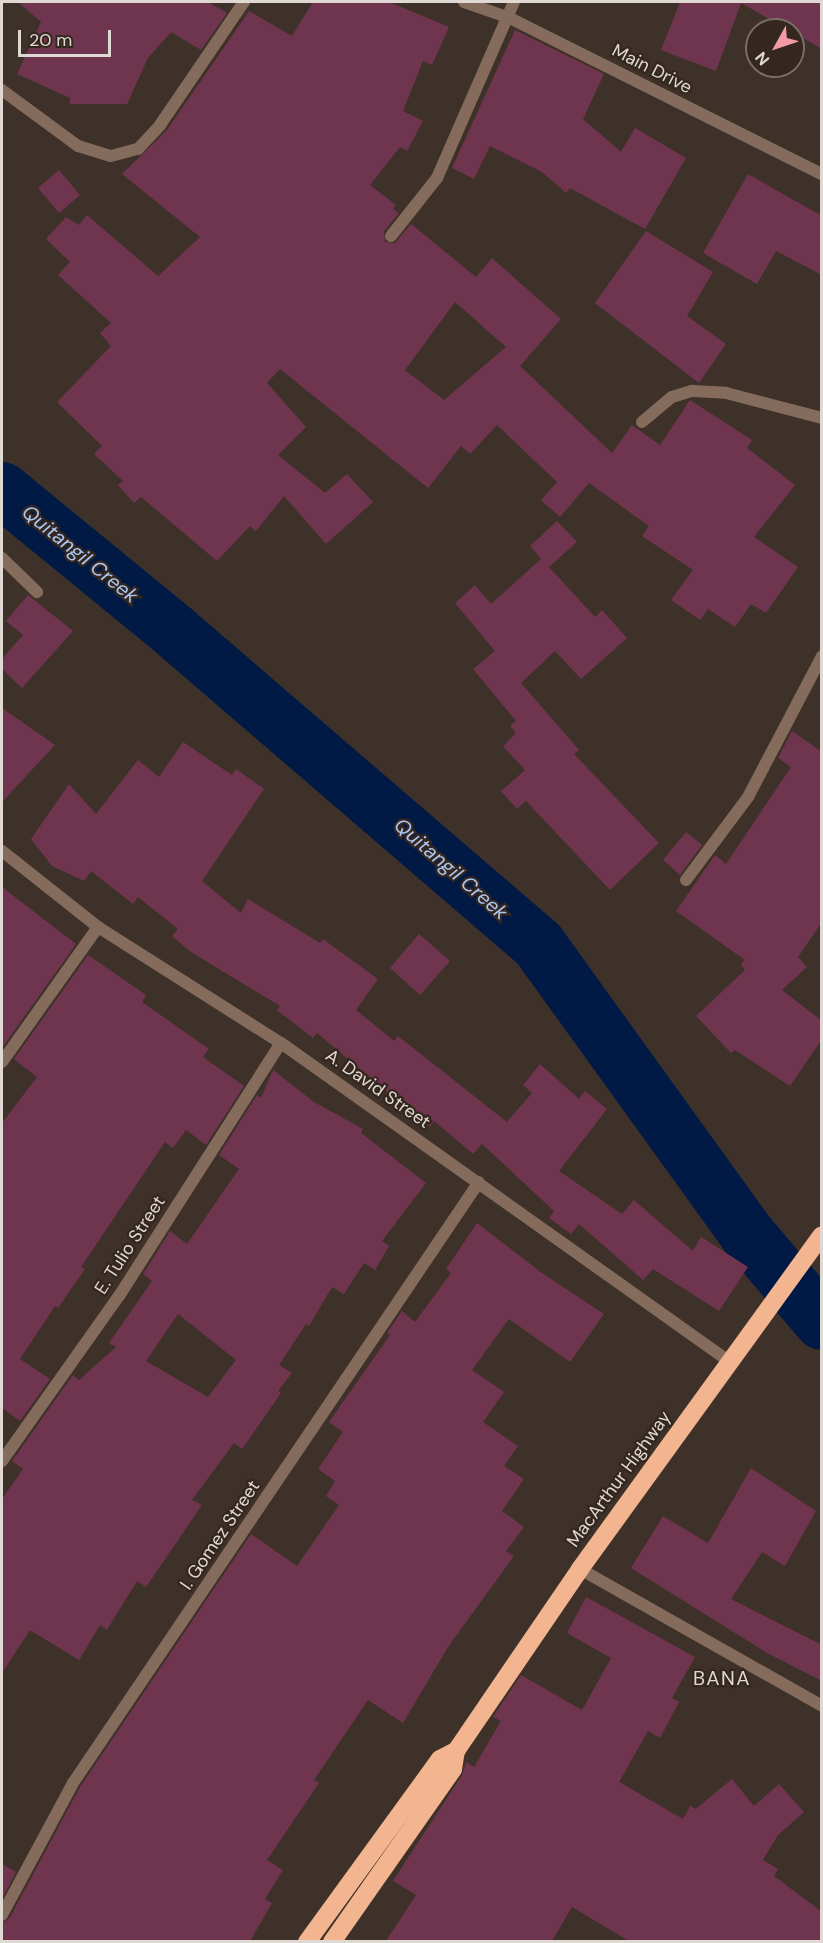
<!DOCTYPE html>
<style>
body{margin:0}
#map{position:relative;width:823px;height:1943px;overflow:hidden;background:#3e3129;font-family:"DM Sans",sans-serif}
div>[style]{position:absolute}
.river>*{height:56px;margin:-28px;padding:0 28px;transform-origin:28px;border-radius:28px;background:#011a45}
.building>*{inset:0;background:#70354e}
.street>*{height:12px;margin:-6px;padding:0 6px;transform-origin:6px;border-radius:6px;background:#846b5c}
.highway>*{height:18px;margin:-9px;padding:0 9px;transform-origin:9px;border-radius:9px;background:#f2b58f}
span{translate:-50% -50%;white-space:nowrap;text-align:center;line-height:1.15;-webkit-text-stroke:4.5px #34271f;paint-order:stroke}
.street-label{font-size:18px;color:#e0d8d2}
.water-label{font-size:20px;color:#abc7f4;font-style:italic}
.neighbourhood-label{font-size:20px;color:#e0d8d2;letter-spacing:1.5px}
.frame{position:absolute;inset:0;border:3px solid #e0d8d2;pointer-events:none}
.north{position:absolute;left:745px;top:18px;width:60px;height:60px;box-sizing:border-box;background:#34271f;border:2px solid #796e67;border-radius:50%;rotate:230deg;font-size:16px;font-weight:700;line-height:24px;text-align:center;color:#e0d8d2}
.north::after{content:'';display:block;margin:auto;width:21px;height:27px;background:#f49aa6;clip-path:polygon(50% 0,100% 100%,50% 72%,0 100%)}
.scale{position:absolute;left:18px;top:30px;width:93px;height:27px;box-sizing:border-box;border:3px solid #e0d8d2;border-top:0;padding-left:8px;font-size:18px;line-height:21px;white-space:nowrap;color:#e0d8d2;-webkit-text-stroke:4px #34271f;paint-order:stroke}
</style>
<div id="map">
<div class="river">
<div style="left:2px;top:490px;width:222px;rotate:39.3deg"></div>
<div style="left:174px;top:631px;width:480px;rotate:40.7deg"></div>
<div style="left:538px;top:944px;width:359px;rotate:54.2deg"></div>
<div style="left:748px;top:1235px;width:114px;rotate:49.6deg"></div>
</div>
<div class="building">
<div style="clip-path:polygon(18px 2px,208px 2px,227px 13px,201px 50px,171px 32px,148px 58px,127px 104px,70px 104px,70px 98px,17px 74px,41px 22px)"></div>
<div style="clip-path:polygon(evenodd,313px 2px,389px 2px,449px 27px,432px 65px,423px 61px,403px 111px,423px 121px,407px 151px,400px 147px,370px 185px,396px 205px,393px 209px,399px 213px,384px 231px,385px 242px,395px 243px,411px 224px,476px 277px,492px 258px,561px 319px,520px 366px,612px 453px,632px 425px,660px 445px,690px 400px,752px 440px,747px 448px,795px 485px,754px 537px,798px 567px,766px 613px,751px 604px,735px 627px,708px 609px,700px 620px,671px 600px,693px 570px,642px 536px,649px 526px,589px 483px,560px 517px,541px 500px,557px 482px,497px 425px,470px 454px,461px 446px,428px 488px,280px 369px,267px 383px,306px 427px,278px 455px,325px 493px,347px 474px,373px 502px,326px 544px,284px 496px,256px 531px,250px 526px,217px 561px,141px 497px,134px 503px,118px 485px,123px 481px,94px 454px,102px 446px,57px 402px,111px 346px,100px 333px,111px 323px,58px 275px,70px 262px,46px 239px,66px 217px,79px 225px,87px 215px,158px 276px,200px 237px,122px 174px,167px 130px,249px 11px,292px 36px,313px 2px,455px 302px,506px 347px,444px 400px,405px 370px,455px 302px)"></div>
<div style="clip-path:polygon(680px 2px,822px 2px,822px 49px,741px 3px,716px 71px,661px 50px)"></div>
<div style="clip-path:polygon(515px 30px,604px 74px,583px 119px,621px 152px,635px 128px,686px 158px,645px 229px,570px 188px,566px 193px,542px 172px,490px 146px,474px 179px,452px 168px)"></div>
<div style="clip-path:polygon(59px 170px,80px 195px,59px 213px,38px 188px)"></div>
<div style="clip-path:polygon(748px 174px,822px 216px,822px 275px,776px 251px,757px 284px,703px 253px)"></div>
<div style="clip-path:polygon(646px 231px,713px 272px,687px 316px,726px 344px,699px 383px,595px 303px)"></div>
<div style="clip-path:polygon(557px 521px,577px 542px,549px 567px,595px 617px,602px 610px,627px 638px,581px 679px,555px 651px,521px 683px,579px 750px,574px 754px,659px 843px,610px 890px,526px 801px,517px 809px,501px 791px,525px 770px,503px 746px,516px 733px,510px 726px,516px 721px,473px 669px,495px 651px,455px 603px,475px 585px,491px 604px,541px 559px,530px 546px)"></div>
<div style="clip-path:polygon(28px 595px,73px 631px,22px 688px,2px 669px,2px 659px,23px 635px,6px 621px)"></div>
<div style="clip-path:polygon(2px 708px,55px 745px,2px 802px)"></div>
<div style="clip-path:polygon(792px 731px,822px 752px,822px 922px,798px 957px,807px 967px,782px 990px,822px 1021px,822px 1039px,790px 1086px,735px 1050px,731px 1053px,696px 1016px,745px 970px,741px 964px,745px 960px,676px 911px,715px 855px,726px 864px,791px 767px,778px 758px)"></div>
<div style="clip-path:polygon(183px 742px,232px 775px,236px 769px,264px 789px,202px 881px,241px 913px,248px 899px,320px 943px,323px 939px,378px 979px,356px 1010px,394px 1041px,398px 1036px,507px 1122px,532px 1093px,523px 1085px,540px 1064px,579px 1099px,585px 1091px,607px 1109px,559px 1171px,622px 1214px,634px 1200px,693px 1251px,701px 1237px,748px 1267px,719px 1311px,653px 1269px,643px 1280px,579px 1224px,571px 1234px,549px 1218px,554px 1211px,482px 1144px,473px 1154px,434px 1121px,430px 1127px,317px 1033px,313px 1038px,277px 1010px,280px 1006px,191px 952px,172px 936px,178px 929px,138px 897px,133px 904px,91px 871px,84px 881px,52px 866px,31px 839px,69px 784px,96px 814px,138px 760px,159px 777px)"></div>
<div style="clip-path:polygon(686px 832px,702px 845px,680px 875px,663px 860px)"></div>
<div style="clip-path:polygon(2px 887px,76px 944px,2px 1048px)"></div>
<div style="clip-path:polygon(419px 934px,450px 961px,420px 995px,390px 968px)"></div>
<div style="clip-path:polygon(88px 955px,146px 995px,142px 1002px,209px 1049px,203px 1057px,244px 1086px,206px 1145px,186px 1130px,173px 1148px,165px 1142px,81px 1267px,85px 1269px,58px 1308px,55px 1306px,20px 1359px,50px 1379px,20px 1421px,2px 1408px,2px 1123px,37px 1077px,14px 1059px)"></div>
<div style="clip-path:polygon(evenodd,273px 1070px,314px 1102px,363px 1129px,361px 1133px,426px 1183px,382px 1241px,389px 1246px,375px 1270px,364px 1263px,344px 1294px,332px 1287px,309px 1326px,306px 1324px,279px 1365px,292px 1373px,278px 1391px,281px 1393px,242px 1449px,234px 1443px,192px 1500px,202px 1505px,146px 1587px,137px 1581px,107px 1630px,100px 1625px,79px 1660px,30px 1630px,2px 1673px,2px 1499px,23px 1469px,12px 1461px,73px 1375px,79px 1380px,116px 1347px,109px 1343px,152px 1281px,143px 1274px,170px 1231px,187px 1244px,239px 1169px,219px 1155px,257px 1095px,261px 1098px,273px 1070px,178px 1314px,236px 1360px,208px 1397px,146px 1361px,178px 1314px)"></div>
<div style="clip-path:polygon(477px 1223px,542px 1273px,604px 1314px,570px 1362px,509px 1319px,472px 1370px,504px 1392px,483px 1422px,518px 1446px,504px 1466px,524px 1479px,502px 1511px,524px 1527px,506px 1551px,514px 1556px,448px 1647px,403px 1723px,368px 1700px,314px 1780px,319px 1783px,267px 1860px,283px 1870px,265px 1899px,272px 1903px,250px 1941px,2px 1941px,2px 1923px,9px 1919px,80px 1787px,251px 1534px,297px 1566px,339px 1505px,326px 1496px,335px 1481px,318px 1469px,343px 1432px,329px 1422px,390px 1335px,387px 1333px,402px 1311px,415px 1322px,451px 1273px,446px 1269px)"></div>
<div style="clip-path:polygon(751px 1468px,816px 1511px,785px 1566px,762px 1552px,731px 1599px,822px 1645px,822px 1681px,769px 1654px,631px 1568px,663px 1516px,708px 1543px)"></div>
<div style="clip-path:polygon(586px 1597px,695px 1657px,672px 1698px,679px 1702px,660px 1738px,648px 1731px,619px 1782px,683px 1819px,690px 1806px,696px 1809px,732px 1779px,754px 1806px,779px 1784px,804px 1812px,778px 1835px,763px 1860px,778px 1869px,774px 1876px,822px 1912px,822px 1941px,629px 1941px,572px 1907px,552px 1941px,386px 1941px,416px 1895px,393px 1881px,462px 1775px,466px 1762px,474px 1767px,501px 1721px,493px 1717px,521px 1675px,582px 1710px,611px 1658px,567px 1633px)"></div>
<div style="clip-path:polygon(2px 1864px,16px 1872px,2px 1899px)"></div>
</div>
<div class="street">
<div style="left:464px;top:2px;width:49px;rotate:19.2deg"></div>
<div style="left:510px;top:18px;width:349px;rotate:26.6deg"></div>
<div style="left:2px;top:90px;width:94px;rotate:36.4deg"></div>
<div style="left:78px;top:146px;width:34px;rotate:17deg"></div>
<div style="left:111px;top:156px;width:28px;rotate:-15deg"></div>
<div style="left:138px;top:149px;width:33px;rotate:-47deg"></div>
<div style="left:160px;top:125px;width:149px;rotate:-55.7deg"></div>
<div style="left:391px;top:236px;width:74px;rotate:-51.6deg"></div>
<div style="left:437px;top:178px;width:192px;rotate:-66.4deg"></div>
<div style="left:642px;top:422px;width:39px;rotate:-40deg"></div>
<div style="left:672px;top:397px;width:21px;rotate:-17deg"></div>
<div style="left:692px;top:391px;width:34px;rotate:3deg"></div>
<div style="left:726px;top:393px;width:99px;rotate:14.6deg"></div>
<div style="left:2px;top:558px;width:49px;rotate:44.2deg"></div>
<div style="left:2px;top:851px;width:122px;rotate:38.4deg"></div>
<div style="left:98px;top:927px;width:217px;rotate:32.4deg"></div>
<div style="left:281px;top:1043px;width:551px;rotate:35.39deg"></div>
<div style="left:686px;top:880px;width:104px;rotate:-53.2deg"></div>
<div style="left:748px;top:797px;width:159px;rotate:-62.3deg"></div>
<div style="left:2px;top:1062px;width:166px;rotate:-54.6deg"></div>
<div style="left:2px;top:1461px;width:202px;rotate:-54.7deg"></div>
<div style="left:119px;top:1296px;width:300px;rotate:-57.4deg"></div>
<div style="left:580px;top:1569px;width:278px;rotate:29.5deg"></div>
<div style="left:2px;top:1915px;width:150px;rotate:-61.7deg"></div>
<div style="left:73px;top:1783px;width:725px;rotate:-55.96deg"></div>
</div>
<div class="highway">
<div style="left:307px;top:1942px;width:226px;rotate:-54deg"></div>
<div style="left:440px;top:1759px;width:18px;rotate:-27deg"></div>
<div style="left:332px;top:1942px;width:211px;rotate:-55deg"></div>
<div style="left:453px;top:1769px;width:18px;rotate:-81deg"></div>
<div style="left:456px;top:1751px;width:220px;rotate:-55.7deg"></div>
<div style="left:580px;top:1569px;width:412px;rotate:-54.1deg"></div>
</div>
<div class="street-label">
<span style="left:652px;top:69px;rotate:27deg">Main Drive</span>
<span style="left:378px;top:1089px;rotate:35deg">A. David Street</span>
<span style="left:130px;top:1245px;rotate:-57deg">E. Tulio Street</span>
<span style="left:619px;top:1479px;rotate:-54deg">MacArthur Highway</span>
<span style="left:220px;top:1535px;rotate:-56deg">I. Gomez Street</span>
</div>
<div class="water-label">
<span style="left:80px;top:554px;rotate:39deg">Quitangil Creek</span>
<span style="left:451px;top:869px;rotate:41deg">Quitangil Creek</span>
</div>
<div class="neighbourhood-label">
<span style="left:722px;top:1678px">BANA</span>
</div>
<div class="frame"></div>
<div class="north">N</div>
<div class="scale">20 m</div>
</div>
